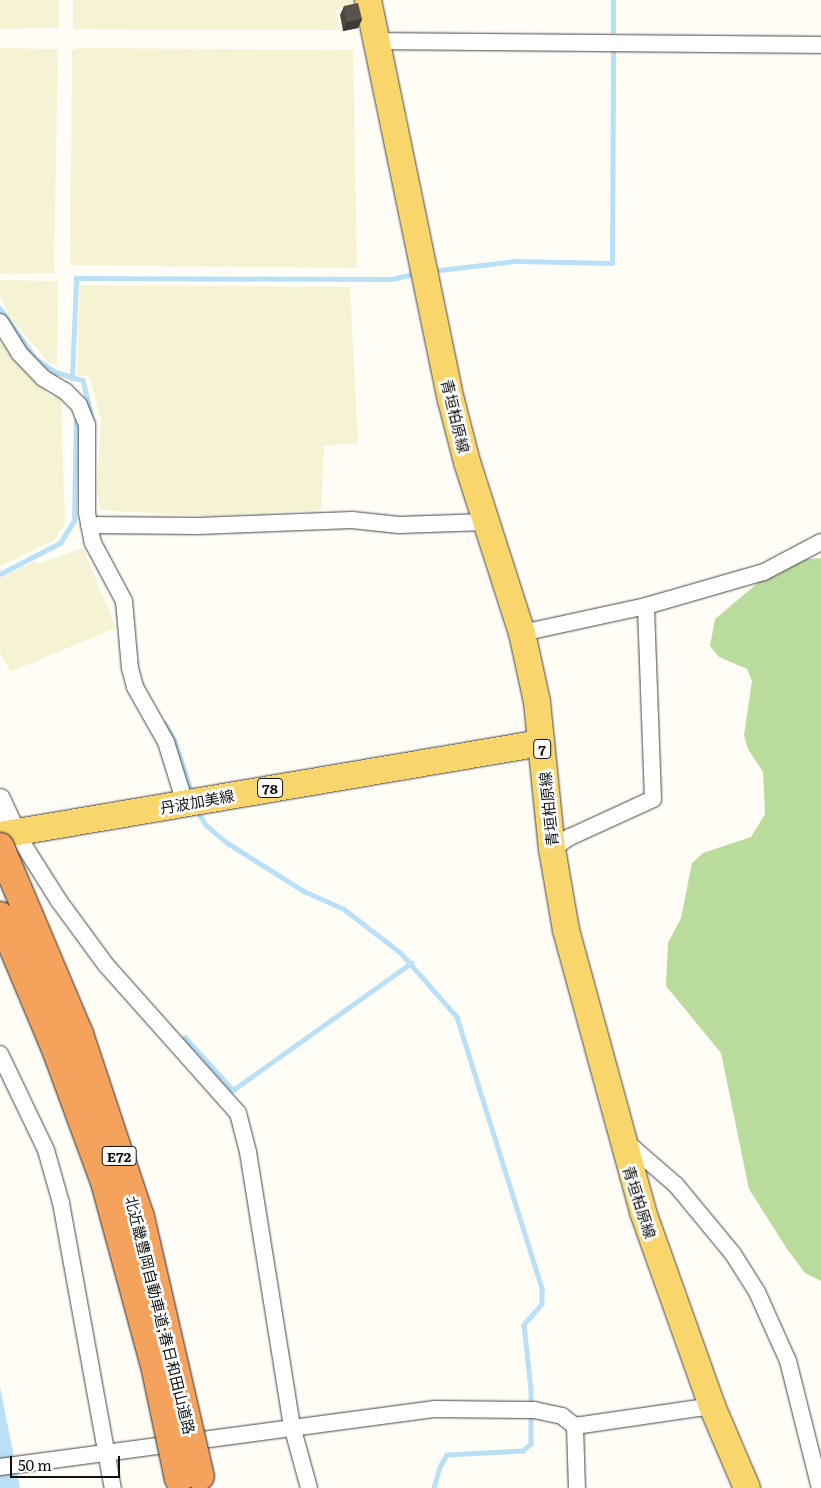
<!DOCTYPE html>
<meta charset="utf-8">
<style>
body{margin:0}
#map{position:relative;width:821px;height:1488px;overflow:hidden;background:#fffdf5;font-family:Literata,"Noto Sans JP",serif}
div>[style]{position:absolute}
.farmland>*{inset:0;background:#f6f3d4}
.forest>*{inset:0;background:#b9dc9c}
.water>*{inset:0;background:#b9e0f7}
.stream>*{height:4.5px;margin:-2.25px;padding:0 2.25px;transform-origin:2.25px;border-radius:2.25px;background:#b9e0f7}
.roads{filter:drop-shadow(0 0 1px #444) drop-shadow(0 0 1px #444)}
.minor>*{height:16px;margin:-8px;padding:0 8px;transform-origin:8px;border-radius:8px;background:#fff}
.tertiary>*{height:20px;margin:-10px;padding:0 10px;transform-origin:10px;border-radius:10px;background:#fff}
.primary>*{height:26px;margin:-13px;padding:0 13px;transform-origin:13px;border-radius:13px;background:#f9d66b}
.bridges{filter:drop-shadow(0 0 1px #222) drop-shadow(0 0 1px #222)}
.motorway-bridge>*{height:28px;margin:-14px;padding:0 14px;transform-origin:14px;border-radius:14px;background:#f5a25d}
.wall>*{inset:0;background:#4d4742}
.shaded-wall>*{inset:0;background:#3f3936}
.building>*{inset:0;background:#5a524d}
span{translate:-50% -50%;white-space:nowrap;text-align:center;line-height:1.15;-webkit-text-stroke:5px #fff;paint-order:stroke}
.shield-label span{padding:1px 4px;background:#fff;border:1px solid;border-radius:4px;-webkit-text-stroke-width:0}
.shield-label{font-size:14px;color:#111;font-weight:700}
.street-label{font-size:15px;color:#111}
.scale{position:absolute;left:10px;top:1456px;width:110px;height:22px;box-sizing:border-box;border:2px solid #111;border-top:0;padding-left:6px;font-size:15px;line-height:18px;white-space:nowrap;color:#111;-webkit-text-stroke:4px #fff;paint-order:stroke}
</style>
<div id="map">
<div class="farmland">
<div style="clip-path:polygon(0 0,59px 0,59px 28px,0 29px)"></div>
<div style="clip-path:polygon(73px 0,361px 0,361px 3px,336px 10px,340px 30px,73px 29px)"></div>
<div style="clip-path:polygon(0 48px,58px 49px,54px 273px,0 274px)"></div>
<div style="clip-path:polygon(78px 48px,353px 50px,357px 268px,70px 265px,72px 50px)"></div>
<div style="clip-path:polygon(0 280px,58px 281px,57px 366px,49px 363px,8px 315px,0 295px)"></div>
<div style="clip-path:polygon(79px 285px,350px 287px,358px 443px,324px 446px,321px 510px,202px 516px,100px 510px,97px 487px,101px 420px,89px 376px,77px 376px)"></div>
<div style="clip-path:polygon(0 340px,50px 396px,61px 398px,65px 524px,54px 540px,0 566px)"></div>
<div style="clip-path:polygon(83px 548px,116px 628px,10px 672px,0 652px,0 577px,36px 561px,38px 564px)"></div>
</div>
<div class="forest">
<div style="clip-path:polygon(821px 558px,821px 1281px,805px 1273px,787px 1249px,749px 1189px,721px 1053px,666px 986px,668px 943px,681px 918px,692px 863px,703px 853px,751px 837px,765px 814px,763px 772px,748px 749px,744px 735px,752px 681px,747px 669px,719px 657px,710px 646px,715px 619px,784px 561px)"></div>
</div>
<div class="water">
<div style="clip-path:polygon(0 1387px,20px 1488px,0 1488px)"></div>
</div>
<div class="stream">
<div style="left:613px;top:31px;width:31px;rotate:-90deg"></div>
<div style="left:440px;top:270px;width:77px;rotate:-6.8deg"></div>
<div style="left:516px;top:261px;width:96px;rotate:1.2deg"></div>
<div style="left:612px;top:263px;width:214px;rotate:-89.7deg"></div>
<div style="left:0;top:308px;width:61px;rotate:55deg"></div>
<div style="left:35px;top:358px;width:25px;rotate:34deg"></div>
<div style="left:56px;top:372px;width:28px;rotate:17deg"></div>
<div style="left:83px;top:380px;width:43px;rotate:76.6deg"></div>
<div style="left:72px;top:379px;width:101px;rotate:-87.7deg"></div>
<div style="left:76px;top:278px;width:316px;rotate:0.2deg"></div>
<div style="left:392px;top:279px;width:23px;rotate:-13deg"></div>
<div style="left:0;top:574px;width:68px;rotate:-27.3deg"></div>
<div style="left:60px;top:543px;width:26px;rotate:-58deg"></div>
<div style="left:74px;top:521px;width:101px;rotate:-88.9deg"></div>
<div style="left:165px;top:723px;width:21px;rotate:61deg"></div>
<div style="left:175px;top:741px;width:55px;rotate:71.9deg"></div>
<div style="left:197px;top:810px;width:17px;rotate:59deg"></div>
<div style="left:206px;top:825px;width:30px;rotate:40deg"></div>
<div style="left:229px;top:844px;width:89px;rotate:32.1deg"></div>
<div style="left:304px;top:891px;width:44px;rotate:24.2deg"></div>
<div style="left:344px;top:909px;width:72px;rotate:37.7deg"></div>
<div style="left:401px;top:953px;width:85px;rotate:48.8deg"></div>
<div style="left:457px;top:1017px;width:285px;rotate:72.6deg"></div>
<div style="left:542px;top:1289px;width:15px;rotate:90deg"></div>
<div style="left:542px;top:1304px;width:28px;rotate:131deg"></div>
<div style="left:524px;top:1325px;width:64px;rotate:83.8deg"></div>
<div style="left:531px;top:1389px;width:55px;rotate:90deg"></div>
<div style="left:531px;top:1444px;width:11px;rotate:139deg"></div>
<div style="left:523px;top:1451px;width:76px;rotate:177deg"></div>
<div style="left:447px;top:1455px;width:14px;rotate:120deg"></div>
<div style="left:440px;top:1467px;width:22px;rotate:106deg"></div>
<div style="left:185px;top:1037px;width:72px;rotate:47.8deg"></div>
<div style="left:233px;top:1090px;width:219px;rotate:-35.5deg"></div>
</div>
<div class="roads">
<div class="minor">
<div style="left:377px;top:41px;width:444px;rotate:0.5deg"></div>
<div style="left:0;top:322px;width:36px;rotate:58deg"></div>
<div style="left:19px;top:353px;width:35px;rotate:46deg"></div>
<div style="left:43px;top:378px;width:26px;rotate:31deg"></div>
<div style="left:65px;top:391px;width:20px;rotate:45deg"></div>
<div style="left:79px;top:405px;width:22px;rotate:68deg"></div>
<div style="left:87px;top:425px;width:88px;rotate:90deg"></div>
<div style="left:87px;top:513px;width:31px;rotate:79deg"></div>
<div style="left:93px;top:543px;width:66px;rotate:61.9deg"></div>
<div style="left:124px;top:601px;width:67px;rotate:84.9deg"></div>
<div style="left:130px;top:668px;width:20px;rotate:75deg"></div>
<div style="left:135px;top:687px;width:63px;rotate:60.6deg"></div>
<div style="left:166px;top:742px;width:64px;rotate:72.7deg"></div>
<div style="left:89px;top:525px;width:109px;rotate:0.5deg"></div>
<div style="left:198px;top:526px;width:154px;rotate:-2.2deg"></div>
<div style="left:352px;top:520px;width:47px;rotate:6.1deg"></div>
<div style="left:399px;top:525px;width:87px;rotate:-2deg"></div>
<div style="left:522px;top:633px;width:127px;rotate:-12.3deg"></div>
<div style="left:646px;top:606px;width:123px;rotate:-16.1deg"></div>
<div style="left:764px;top:572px;width:64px;rotate:-27.8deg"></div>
<div style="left:16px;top:833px;width:80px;rotate:57.7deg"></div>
<div style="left:59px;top:901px;width:79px;rotate:53.7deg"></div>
<div style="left:106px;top:965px;width:198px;rotate:48.3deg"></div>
<div style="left:238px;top:1113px;width:40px;rotate:75.6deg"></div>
<div style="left:248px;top:1152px;width:278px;rotate:80.9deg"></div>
<div style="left:292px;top:1426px;width:64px;rotate:74.7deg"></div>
<div style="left:552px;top:849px;width:22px;rotate:-34deg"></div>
<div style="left:570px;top:837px;width:91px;rotate:-24.6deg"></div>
<div style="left:653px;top:799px;width:193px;rotate:-92.1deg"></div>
<div style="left:0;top:1054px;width:106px;rotate:64.4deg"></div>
<div style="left:46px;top:1150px;width:55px;rotate:74.2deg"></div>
<div style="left:61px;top:1203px;width:290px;rotate:79.7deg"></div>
<div style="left:624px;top:1140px;width:69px;rotate:40.9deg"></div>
<div style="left:676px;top:1185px;width:89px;rotate:50.4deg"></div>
<div style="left:733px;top:1254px;width:45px;rotate:57.7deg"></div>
<div style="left:757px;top:1292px;width:76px;rotate:65.8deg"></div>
<div style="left:788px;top:1361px;width:131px;rotate:75.9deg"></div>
<div style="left:575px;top:1426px;width:62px;rotate:88.2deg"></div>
<div style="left:0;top:1467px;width:439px;rotate:-7.6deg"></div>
<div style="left:435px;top:1409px;width:99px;rotate:0.6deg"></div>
<div style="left:534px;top:1410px;width:29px;rotate:12deg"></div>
<div style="left:562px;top:1416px;width:16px;rotate:38deg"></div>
<div style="left:575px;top:1426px;width:138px;rotate:-8.3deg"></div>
</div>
<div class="tertiary">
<div style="left:0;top:799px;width:38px;rotate:65deg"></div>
</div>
<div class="primary">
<div style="left:368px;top:0;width:409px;rotate:78.3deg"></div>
<div style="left:451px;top:400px;width:64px;rotate:75.5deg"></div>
<div style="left:467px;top:462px;width:180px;rotate:72.2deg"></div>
<div style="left:522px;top:633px;width:71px;rotate:77.7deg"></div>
<div style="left:537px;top:702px;width:148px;rotate:84.2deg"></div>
<div style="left:552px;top:849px;width:82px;rotate:80.2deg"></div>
<div style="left:566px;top:930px;width:292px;rotate:74.7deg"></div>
<div style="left:643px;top:1212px;width:206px;rotate:70.4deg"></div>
<div style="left:712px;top:1406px;width:89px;rotate:66.9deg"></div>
<div style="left:0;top:835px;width:549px;rotate:-9.65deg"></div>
</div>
</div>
<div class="bridges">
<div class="motorway-bridge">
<div style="left:0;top:847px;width:203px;rotate:67.1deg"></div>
<div style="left:79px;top:1034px;width:193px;rotate:71.6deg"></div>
<div style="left:140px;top:1217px;width:266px;rotate:77deg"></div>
<div style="left:0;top:916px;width:144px;rotate:67.2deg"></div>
<div style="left:56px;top:1049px;width:142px;rotate:69.8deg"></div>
<div style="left:105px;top:1182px;width:195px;rotate:74.8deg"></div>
<div style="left:156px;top:1370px;width:111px;rotate:78.1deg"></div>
</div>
</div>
<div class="wall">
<div style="clip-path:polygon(344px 6px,362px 19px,358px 28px,343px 31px,340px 15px)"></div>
</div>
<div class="shaded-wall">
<div style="clip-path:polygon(362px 19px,358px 28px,343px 31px,347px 22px)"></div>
</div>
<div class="building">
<div style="clip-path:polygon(358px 3px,362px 19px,347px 22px,344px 6px)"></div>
</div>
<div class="shield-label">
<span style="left:542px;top:749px">7</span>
<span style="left:270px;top:788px">78</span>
<span style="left:119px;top:1156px">E72</span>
</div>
<div class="street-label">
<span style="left:456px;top:416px;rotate:76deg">青垣柏原線</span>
<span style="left:197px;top:801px;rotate:-10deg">丹波加美線</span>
<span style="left:548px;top:809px;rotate:-96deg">青垣柏原線</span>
<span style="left:640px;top:1202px;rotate:72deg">青垣柏原線</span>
<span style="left:161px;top:1315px;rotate:76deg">北近畿豊岡自動車道;春日和田山道路</span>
</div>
<div class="scale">50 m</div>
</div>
